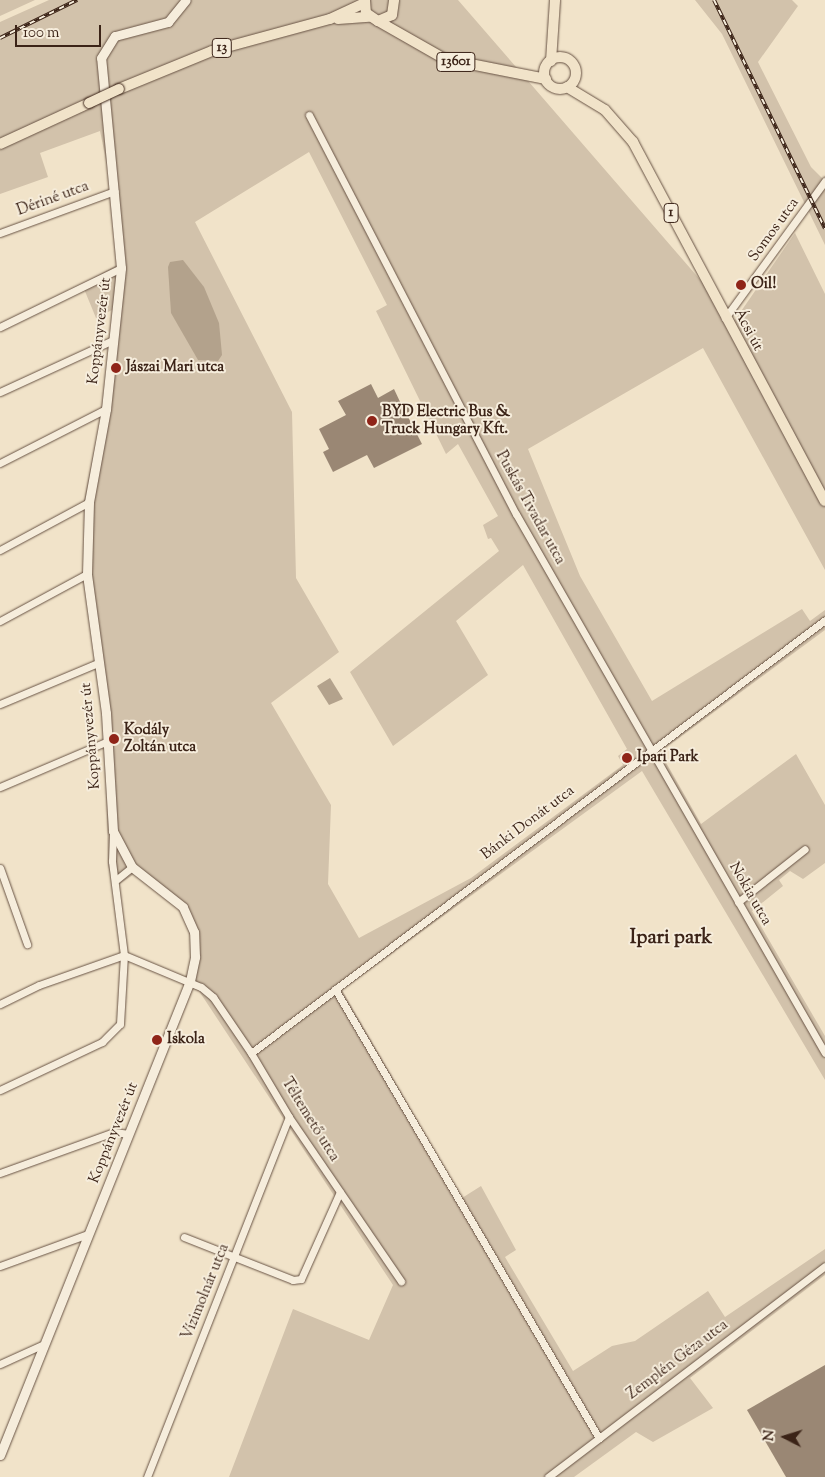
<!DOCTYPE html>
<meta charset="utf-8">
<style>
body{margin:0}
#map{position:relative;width:825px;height:1477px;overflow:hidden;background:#f1e3c9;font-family:"Sorts Mill Goudy",serif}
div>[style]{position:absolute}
.green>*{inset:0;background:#d2c2ab}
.water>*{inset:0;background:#b3a28c}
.building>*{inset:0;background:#9a8774}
.roads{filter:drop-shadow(0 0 1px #685344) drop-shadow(0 0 1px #685344)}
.minor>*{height:7px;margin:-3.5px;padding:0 3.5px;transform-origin:3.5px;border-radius:3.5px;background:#f6eddc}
.tertiary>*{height:9px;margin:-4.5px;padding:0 4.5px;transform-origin:4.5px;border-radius:4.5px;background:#f6eddc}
.primary>*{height:10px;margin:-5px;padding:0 5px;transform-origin:5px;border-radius:5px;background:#f1e3c9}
.primary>.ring{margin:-5px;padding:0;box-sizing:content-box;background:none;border:10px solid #f1e3c9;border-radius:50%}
.rail>*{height:4px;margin-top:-2px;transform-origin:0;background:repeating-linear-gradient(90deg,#f6eddc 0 5.5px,#3b2317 0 11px);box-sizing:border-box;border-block:1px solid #3b2317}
.bridges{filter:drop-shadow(0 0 1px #3b2317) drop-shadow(0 0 1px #3b2317)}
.primary-bridge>*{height:10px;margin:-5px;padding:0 5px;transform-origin:5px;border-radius:5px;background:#f1e3c9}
.dots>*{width:14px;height:14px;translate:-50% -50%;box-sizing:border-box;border:2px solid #f6eddc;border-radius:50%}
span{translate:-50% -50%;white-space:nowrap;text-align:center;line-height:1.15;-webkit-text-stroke:4px #f6eddc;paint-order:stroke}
.shield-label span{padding:1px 4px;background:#f6eddc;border:1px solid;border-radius:4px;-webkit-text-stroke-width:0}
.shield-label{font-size:14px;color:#3b2317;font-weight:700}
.street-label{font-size:15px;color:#3b2317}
.poi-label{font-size:15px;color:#3b2317;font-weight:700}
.left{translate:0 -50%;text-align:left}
.district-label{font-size:20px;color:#3b2317;font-weight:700}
.north{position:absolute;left:760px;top:1412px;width:50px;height:50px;-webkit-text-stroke:4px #f6eddc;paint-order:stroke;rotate:275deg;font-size:14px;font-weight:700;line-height:20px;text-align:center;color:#3b2317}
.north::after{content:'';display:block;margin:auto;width:18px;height:22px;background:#3b2317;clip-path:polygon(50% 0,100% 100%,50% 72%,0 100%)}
.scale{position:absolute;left:15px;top:25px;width:86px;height:22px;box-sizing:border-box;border:2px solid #3b2317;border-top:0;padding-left:6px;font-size:15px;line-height:18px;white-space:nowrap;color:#3b2317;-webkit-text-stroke:4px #f6eddc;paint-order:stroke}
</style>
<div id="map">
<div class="green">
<div style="clip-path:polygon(0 0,35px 0,0 16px)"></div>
<div style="clip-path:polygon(evenodd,49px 0,458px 0,735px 320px,795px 233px,825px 294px,825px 570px,703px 348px,528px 449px,580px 576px,652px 701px,802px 609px,810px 621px,825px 610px,825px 630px,660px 752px,701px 824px,796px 754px,825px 805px,825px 863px,803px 879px,790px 871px,779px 880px,783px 886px,752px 911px,825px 1036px,825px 1080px,642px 771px,342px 990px,462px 1198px,481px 1186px,516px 1250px,505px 1257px,573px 1371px,612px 1346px,635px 1341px,708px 1291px,725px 1317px,825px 1249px,825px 1275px,690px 1378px,713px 1408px,653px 1442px,636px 1432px,574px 1477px,229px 1477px,293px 1309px,369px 1340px,393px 1285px,199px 991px,183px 984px,192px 962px,193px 944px,181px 909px,134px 874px,114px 888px,108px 866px,105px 729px,84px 584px,84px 501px,101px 416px,114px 309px,96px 318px,82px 284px,117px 265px,114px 199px,100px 131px,40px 153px,48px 177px,0 194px,0 22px,49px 0,309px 152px,387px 305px,376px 311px,446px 454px,458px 444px,498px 516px,483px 525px,488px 539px,491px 538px,499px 551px,350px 672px,393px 746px,488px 675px,456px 621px,523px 565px,627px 749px,618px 756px,623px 765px,471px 878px,359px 938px,328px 884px,331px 805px,271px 703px,339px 652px,296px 578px,292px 412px,195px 222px,309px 152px)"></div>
<div style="clip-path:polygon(695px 0,792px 0,798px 6px,758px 62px,811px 167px,823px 179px,825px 176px,825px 245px,722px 34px)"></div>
</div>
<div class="water">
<div style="clip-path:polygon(183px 260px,204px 287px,219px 323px,222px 355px,218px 361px,198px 360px,171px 313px,168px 267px,170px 262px)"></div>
<div style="clip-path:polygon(330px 678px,343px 699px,329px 705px,317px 686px)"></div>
</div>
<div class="building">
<div style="clip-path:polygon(371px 384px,378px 398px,394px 389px,402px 406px,407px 403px,411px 411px,406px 413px,422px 444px,374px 468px,367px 455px,333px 472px,323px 452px,329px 449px,319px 429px,346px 415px,338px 401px)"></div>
<div style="clip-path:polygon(825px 1365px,825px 1477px,786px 1477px,747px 1410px)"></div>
</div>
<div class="roads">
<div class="minor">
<div style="left:309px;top:115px;width:449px;rotate:62.6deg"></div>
<div style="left:516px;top:514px;width:621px;rotate:60.18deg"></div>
<div style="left:0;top:233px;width:122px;rotate:-20.1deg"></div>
<div style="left:725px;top:318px;width:170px;rotate:-53.9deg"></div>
<div style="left:0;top:327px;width:135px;rotate:-26deg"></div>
<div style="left:0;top:392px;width:122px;rotate:-24.7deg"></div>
<div style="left:0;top:463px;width:119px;rotate:-27deg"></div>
<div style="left:0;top:550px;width:101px;rotate:-28.3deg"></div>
<div style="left:0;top:621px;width:99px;rotate:-28.4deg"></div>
<div style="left:0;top:704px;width:106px;rotate:-22.7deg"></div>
<div style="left:0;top:787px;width:117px;rotate:-23.1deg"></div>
<div style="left:0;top:868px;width:81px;rotate:70.4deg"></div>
<div style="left:116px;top:880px;width:21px;rotate:-39deg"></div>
<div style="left:738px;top:902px;width:85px;rotate:-38.3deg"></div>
<div style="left:335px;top:989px;width:521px;rotate:59.55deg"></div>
<div style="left:0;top:1004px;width:43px;rotate:-26deg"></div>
<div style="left:39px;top:985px;width:90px;rotate:-19.4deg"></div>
<div style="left:124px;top:955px;width:83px;rotate:22.6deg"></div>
<div style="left:201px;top:987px;width:16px;rotate:40deg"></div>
<div style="left:213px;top:997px;width:68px;rotate:55.8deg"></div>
<div style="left:251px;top:1053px;width:74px;rotate:59.3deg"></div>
<div style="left:289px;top:1117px;width:199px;rotate:55.7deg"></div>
<div style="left:251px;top:1053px;width:719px;rotate:-37.03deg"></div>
<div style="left:0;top:1090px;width:113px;rotate:-25.2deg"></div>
<div style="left:102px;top:1042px;width:25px;rotate:-45deg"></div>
<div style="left:120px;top:1024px;width:69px;rotate:-86.7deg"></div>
<div style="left:124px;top:955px;width:95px;rotate:-97.3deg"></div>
<div style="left:112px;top:861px;width:30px;rotate:-88deg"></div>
<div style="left:0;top:1173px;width:121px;rotate:-19.8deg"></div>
<div style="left:114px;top:1132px;width:15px;rotate:8deg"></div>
<div style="left:184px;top:1237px;width:117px;rotate:21.5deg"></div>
<div style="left:293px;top:1280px;width:8px;rotate:-7deg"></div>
<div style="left:301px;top:1279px;width:95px;rotate:-65.9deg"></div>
<div style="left:0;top:1266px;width:94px;rotate:-20deg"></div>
<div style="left:0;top:1364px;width:48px;rotate:-24.4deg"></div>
<div style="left:147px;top:1477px;width:387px;rotate:-68.5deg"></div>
<div style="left:548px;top:1477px;width:348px;rotate:-37.3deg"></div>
</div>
<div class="tertiary">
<div style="left:0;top:1455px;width:511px;rotate:-68.16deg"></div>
<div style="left:190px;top:981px;width:25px;rotate:-78deg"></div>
<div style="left:195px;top:957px;width:25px;rotate:-92deg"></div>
<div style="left:194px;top:932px;width:27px;rotate:-114deg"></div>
<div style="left:183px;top:907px;width:65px;rotate:-141.9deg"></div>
<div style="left:132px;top:867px;width:41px;rotate:-117.8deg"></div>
<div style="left:113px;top:831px;width:118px;rotate:-93.4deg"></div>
<div style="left:106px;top:713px;width:140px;rotate:-97.8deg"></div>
<div style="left:87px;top:574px;width:72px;rotate:-88.4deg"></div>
<div style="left:89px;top:502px;width:95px;rotate:-79.6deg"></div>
<div style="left:106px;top:409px;width:142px;rotate:-83.9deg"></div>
<div style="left:121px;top:268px;width:211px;rotate:-95.4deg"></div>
<div style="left:101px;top:58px;width:26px;rotate:-58deg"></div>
<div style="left:115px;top:36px;width:55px;rotate:-14.8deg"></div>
<div style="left:168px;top:22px;width:28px;rotate:-51deg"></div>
</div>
<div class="primary">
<div style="left:365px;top:0;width:13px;rotate:86deg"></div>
<div style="left:366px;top:13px;width:14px;rotate:34deg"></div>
<div style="left:378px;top:21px;width:15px;rotate:-23deg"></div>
<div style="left:392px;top:15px;width:15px;rotate:-82deg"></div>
<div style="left:338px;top:19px;width:31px;rotate:-4deg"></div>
<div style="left:378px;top:21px;width:77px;rotate:29.6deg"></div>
<div style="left:445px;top:59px;width:103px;rotate:11.2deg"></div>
<div class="ring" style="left:544px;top:57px;width:22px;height:22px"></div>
<div style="left:551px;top:61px;width:61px;rotate:-86.2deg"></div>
<div style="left:567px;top:87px;width:44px;rotate:31.2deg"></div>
<div style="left:605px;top:110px;width:43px;rotate:48.8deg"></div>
<div style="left:633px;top:142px;width:407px;rotate:61.9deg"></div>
<div style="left:119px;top:89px;width:100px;rotate:-22.2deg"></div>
<div style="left:212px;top:51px;width:122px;rotate:-15.2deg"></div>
<div style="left:330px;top:19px;width:38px;rotate:-25deg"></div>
<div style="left:0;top:144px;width:98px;rotate:-24.7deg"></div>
</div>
</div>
<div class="rail">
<div style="left:714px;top:0;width:254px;rotate:64.1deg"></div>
<div style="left:0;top:38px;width:86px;rotate:-26.3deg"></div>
</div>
<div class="bridges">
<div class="primary-bridge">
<div style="left:89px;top:103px;width:33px;rotate:-25deg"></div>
</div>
</div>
<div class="dots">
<div style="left:741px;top:285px;background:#8f2418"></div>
<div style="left:116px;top:368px;background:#8f2418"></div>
<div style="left:372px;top:421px;background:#8f2418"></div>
<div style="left:114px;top:739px;background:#8f2418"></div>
<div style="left:627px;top:758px;background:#8f2418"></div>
<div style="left:157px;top:1040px;background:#8f2418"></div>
</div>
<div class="shield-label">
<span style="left:222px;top:48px">13</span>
<span style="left:456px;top:62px">13601</span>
<span style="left:671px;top:213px">1</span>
</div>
<div class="street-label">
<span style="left:53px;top:199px;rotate:-20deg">Dériné utca</span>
<span style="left:774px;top:230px;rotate:-54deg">Somos utca</span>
<span style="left:748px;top:330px;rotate:62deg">Ácsi út</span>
<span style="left:100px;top:331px;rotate:-83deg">Koppányvezér út</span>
<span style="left:530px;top:508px;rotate:61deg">Puskás Tivadar utca</span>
<span style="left:91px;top:736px;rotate:-95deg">Koppányvezér út</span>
<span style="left:528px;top:823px;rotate:-37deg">Bánki Donát utca</span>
<span style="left:750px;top:894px;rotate:60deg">Nokia utca</span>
<span style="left:310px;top:1120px;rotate:58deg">Téltemető utca</span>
<span style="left:114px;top:1133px;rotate:-68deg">Koppányvezér út</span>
<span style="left:206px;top:1292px;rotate:-68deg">Vízimolnár utca</span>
<span style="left:678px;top:1360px;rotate:-37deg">Zemplén Géza utca</span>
</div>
<div class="poi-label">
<span class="left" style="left:751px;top:285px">Oil!</span>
<span class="left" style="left:126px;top:368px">Jászai Mari utca</span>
<span class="left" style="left:382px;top:421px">BYD Electric Bus &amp;<br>Truck Hungary Kft.</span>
<span class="left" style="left:124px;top:739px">Kodály<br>Zoltán utca</span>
<span class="left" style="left:637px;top:758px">Ipari Park</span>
<span class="left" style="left:167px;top:1040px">Iskola</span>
</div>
<div class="district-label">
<span style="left:671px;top:938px">Ipari park</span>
</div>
<div class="north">N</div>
<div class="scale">100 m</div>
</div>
